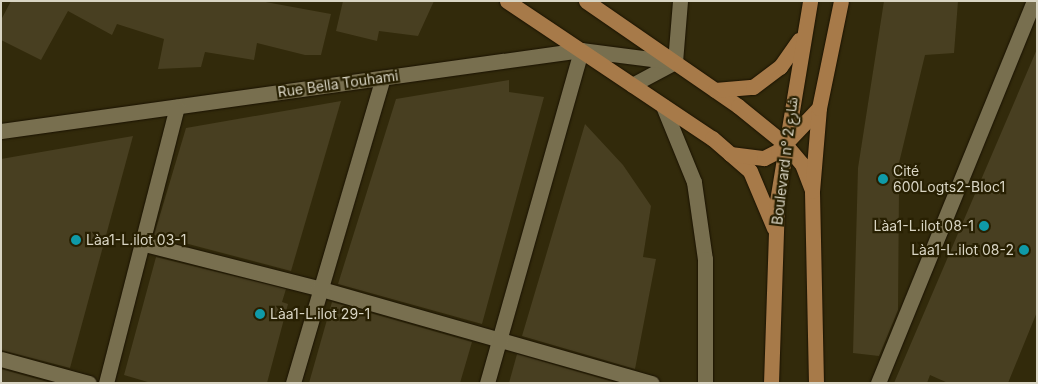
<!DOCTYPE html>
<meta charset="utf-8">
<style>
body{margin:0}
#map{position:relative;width:1038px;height:384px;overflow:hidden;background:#322a0b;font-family:Inter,"Noto Sans Arabic",sans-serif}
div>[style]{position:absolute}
.building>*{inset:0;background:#483f21}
.roads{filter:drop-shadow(0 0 1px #1a1200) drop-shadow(0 0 1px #1a1200)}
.minor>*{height:15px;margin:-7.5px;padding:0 7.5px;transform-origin:7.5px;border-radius:7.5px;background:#786f4f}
.major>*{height:15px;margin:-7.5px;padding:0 7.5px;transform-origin:7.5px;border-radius:7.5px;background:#a77a49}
.dots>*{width:14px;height:14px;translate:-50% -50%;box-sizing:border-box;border:2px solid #282002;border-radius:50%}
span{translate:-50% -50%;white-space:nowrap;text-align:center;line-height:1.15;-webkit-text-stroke:4.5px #282002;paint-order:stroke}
.street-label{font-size:14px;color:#d9d5c4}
.poi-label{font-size:14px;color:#d9d5c4}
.left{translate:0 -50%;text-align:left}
.right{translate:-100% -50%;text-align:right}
.frame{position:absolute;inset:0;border:2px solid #d9d5c4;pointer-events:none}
</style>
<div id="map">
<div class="building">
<div style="clip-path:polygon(11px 1px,260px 1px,331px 14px,321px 55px,305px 55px,257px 43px,254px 60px,205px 52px,201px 67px,158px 69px,164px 39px,117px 24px,112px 35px,68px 11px,41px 60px,1px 40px,1px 20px)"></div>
<div style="clip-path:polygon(343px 1px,434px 1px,418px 36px,379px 31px,377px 41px,336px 31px)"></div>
<div style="clip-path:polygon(884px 1px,958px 1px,954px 53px,925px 55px,899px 163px,907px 163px,908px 190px,899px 190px,898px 310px,879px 356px,853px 353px,858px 168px)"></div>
<div style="clip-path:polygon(1037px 49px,1037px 312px,1008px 383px,948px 383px,930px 375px,927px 383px,894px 383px)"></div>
<div style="clip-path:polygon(509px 80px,509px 92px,544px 97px,482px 324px,338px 284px,396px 99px)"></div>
<div style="clip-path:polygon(341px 101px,291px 271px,154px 235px,186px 128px)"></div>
<div style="clip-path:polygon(585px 124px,623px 165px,651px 206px,643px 257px,656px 259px,635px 369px,522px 336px)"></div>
<div style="clip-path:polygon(133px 136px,70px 368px,1px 350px,1px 159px)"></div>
<div style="clip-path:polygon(156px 257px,286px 289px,282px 302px,288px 304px,267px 383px,151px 383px,124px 375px)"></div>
<div style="clip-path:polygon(332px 302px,472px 342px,460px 383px,309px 383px)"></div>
<div style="clip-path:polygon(517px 354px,617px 383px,509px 383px)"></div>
<div style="clip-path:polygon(1px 369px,52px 383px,1px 383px)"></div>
</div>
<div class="roads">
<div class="minor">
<div style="left:632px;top:85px;width:49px;rotate:-28.1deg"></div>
<div style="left:675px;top:62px;width:61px;rotate:-85.3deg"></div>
<div style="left:663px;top:106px;width:82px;rotate:67.8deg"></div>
<div style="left:694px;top:182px;width:78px;rotate:81.9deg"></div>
<div style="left:705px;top:259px;width:124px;rotate:90deg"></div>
<div style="left:1px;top:131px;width:586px;rotate:-7.95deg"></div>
<div style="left:581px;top:50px;width:95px;rotate:7.3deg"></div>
<div style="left:141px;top:243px;width:183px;rotate:14.3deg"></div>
<div style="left:318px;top:288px;width:347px;rotate:15.9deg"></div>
<div style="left:1px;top:359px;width:91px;rotate:15.3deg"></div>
<div style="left:106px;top:383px;width:285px;rotate:-75.6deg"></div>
<div style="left:293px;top:383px;width:318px;rotate:-73.6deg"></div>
<div style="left:487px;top:383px;width:346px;rotate:-74.2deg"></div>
<div style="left:878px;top:383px;width:413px;rotate:-67.8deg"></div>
</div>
<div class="major">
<div style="left:507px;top:1px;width:247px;rotate:33.8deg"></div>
<div style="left:712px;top:138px;width:50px;rotate:41deg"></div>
<div style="left:750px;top:171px;width:62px;rotate:67.2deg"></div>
<div style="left:586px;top:1px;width:185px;rotate:34.6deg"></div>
<div style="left:738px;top:106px;width:60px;rotate:39deg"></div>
<div style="left:785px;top:144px;width:26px;rotate:50deg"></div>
<div style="left:802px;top:164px;width:26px;rotate:69deg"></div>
<div style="left:715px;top:90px;width:38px;rotate:-5deg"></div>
<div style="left:753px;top:87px;width:34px;rotate:-37deg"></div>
<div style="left:780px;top:67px;width:33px;rotate:-55deg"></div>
<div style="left:730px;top:154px;width:34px;rotate:7deg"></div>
<div style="left:764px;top:158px;width:16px;rotate:-27deg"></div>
<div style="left:778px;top:151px;width:59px;rotate:-46.4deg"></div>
<div style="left:771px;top:383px;width:182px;rotate:-88.1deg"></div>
<div style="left:777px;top:201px;width:203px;rotate:-80.6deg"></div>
<div style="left:816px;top:383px;width:192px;rotate:-91.2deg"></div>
<div style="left:812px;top:191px;width:83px;rotate:-85.2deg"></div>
<div style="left:819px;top:108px;width:109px;rotate:-78.4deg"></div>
</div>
</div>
<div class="dots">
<div style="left:883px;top:179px;background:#0f9aa8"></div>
<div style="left:984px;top:226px;background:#0f9aa8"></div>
<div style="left:76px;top:240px;background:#0f9aa8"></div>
<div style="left:1024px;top:250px;background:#0f9aa8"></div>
<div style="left:260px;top:314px;background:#0f9aa8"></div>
</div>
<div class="street-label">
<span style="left:338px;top:84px;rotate:-8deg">Rue Bella Touhami</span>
<span style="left:785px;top:161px;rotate:-83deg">Boulevard n° شارع 2</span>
</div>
<div class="poi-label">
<span class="left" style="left:893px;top:179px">Cité<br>600Logts2-Bloc1</span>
<span class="right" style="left:974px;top:226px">Làa1-L.ilot 08-1</span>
<span class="left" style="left:86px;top:240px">Làa1-L.ilot 03-1</span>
<span class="right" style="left:1014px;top:250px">Làa1-L.ilot 08-2</span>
<span class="left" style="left:270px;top:314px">Làa1-L.ilot 29-1</span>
</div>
<div class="frame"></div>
</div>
